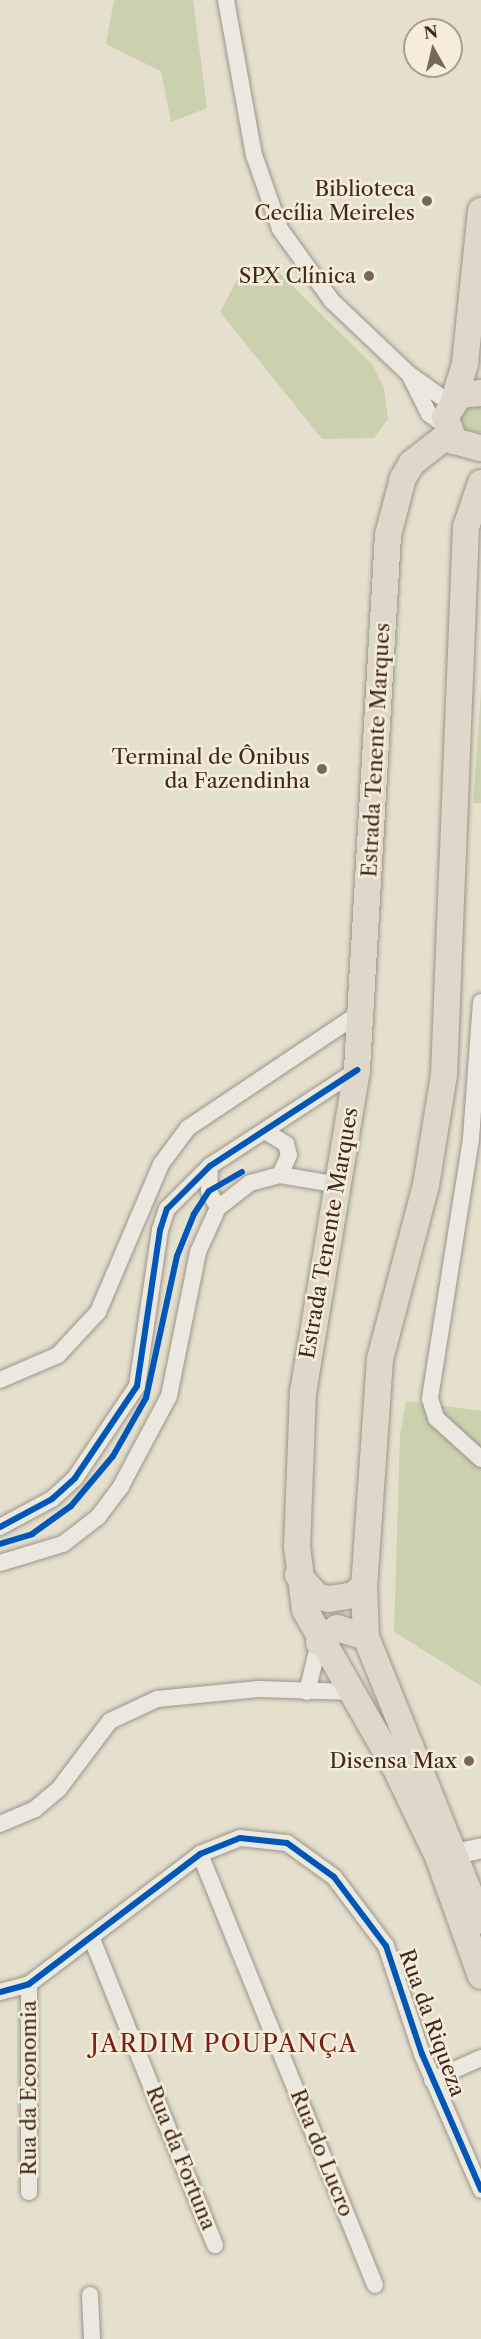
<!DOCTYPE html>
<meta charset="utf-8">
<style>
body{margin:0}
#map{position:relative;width:481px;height:2339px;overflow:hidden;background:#e5dfce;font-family:"Libre Caslon Text",serif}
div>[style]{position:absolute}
.green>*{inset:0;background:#cbd1af}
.roads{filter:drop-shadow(0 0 2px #9b958a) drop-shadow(0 0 2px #9b958a)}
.minor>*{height:16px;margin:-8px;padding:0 8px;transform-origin:8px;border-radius:8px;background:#ebe8df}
.tertiary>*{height:20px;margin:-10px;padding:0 10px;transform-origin:10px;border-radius:10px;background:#ebe8df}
.primary>*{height:26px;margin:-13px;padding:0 13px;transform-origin:13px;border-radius:13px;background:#ded7ca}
.cycleway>*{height:6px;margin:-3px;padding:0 3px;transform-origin:3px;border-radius:3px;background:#0057b8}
.dots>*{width:16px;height:16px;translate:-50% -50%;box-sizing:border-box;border:3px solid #f5edd9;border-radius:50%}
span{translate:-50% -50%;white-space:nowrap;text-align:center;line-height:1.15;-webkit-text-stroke:5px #f5edd9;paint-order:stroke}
.poi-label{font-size:21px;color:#3e281f}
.right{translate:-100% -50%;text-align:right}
.street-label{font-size:21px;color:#3e281f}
.quarter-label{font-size:24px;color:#7a1f14;letter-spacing:1.5px}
.north{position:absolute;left:403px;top:18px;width:60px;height:60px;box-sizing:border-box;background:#f5edd9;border:2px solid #ac9e8f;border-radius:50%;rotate:352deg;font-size:16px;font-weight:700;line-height:24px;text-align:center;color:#3e281f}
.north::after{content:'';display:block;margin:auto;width:21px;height:27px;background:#78685c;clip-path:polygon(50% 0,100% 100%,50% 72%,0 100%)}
</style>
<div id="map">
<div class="green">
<div style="clip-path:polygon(114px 0,193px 0,207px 108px,171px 122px,161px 71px,106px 44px)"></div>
<div style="clip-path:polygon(275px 269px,372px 364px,384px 388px,388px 419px,374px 438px,322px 439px,220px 312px,239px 276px,255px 281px)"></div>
<div style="clip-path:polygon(481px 395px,481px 432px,467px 432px,456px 409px)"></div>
<div style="clip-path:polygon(481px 692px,481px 803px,473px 803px)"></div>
<div style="clip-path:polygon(406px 1401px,481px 1411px,481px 1686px,394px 1632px,400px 1435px)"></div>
</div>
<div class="roads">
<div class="minor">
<div style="left:226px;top:0;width:158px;rotate:79.8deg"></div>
<div style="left:254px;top:155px;width:78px;rotate:70.6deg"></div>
<div style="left:280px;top:229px;width:89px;rotate:54.2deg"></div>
<div style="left:332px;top:301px;width:106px;rotate:43.5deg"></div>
<div style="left:409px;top:374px;width:52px;rotate:35.5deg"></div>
<div style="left:409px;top:374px;width:45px;rotate:63.4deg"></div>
<div style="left:429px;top:414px;width:21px;rotate:35deg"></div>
<div style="left:481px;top:1002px;width:137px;rotate:94.2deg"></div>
<div style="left:471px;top:1139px;width:263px;rotate:99deg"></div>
<div style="left:430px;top:1399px;width:20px;rotate:72deg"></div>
<div style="left:436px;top:1418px;width:61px;rotate:42.3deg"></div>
<div style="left:265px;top:1131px;width:25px;rotate:32deg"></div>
<div style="left:286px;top:1144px;width:11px;rotate:75deg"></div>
<div style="left:289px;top:1155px;width:22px;rotate:114deg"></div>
<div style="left:210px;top:1166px;width:25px;rotate:92deg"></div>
<div style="left:209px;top:1191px;width:19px;rotate:62deg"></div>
<div style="left:0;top:1380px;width:63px;rotate:-23.3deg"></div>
<div style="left:58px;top:1355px;width:59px;rotate:-47.1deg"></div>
<div style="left:98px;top:1312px;width:161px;rotate:-66.9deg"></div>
<div style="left:161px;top:1164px;width:45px;rotate:-53.1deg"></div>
<div style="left:188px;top:1128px;width:205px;rotate:-33.8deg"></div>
<div style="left:0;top:1527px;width:59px;rotate:-28.3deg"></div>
<div style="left:52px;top:1499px;width:31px;rotate:-42deg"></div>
<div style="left:75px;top:1478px;width:111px;rotate:-56deg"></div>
<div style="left:137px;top:1386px;width:158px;rotate:-81.6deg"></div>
<div style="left:160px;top:1230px;width:22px;rotate:-72deg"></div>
<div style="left:167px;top:1209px;width:61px;rotate:-45deg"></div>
<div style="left:210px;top:1166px;width:176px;rotate:-33.1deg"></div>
<div style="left:0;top:1563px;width:66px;rotate:-16.8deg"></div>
<div style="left:63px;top:1544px;width:44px;rotate:-37.6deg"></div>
<div style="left:98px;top:1517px;width:39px;rotate:-53deg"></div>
<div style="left:121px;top:1486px;width:102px;rotate:-61.9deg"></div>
<div style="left:169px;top:1396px;width:147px;rotate:-78.6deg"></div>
<div style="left:198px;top:1252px;width:48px;rotate:-65.6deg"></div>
<div style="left:218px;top:1208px;width:41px;rotate:-38deg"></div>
<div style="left:250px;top:1183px;width:31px;rotate:-15deg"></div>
<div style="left:280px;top:1175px;width:61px;rotate:9.5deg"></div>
<div style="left:307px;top:1692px;width:50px;rotate:-76.2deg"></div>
<div style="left:0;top:1824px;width:38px;rotate:-23deg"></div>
<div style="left:35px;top:1809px;width:30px;rotate:-40deg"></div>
<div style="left:58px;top:1790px;width:86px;rotate:-53deg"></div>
<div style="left:110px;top:1721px;width:52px;rotate:-25.1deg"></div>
<div style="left:157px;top:1699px;width:102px;rotate:-5.6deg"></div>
<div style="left:259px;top:1689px;width:92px;rotate:1.9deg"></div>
<div style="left:200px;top:1854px;width:465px;rotate:67.9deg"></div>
<div style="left:92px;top:1939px;width:330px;rotate:68.1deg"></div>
<div style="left:0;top:1992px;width:30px;rotate:-15deg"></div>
<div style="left:29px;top:1984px;width:215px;rotate:-37.2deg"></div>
<div style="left:200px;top:1854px;width:43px;rotate:-21.8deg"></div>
<div style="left:240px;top:1838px;width:47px;rotate:6.1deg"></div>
<div style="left:287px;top:1843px;width:58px;rotate:35.9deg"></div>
<div style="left:334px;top:1877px;width:86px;rotate:53deg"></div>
<div style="left:386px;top:1946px;width:114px;rotate:71.6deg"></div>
<div style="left:422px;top:2054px;width:148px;rotate:66.5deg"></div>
<div style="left:432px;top:2080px;width:54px;rotate:-24.2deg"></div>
<div style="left:29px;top:2192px;width:208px;rotate:-90deg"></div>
<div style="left:90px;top:2295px;width:44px;rotate:87.4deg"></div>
</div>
<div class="tertiary">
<div style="left:456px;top:1854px;width:26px;rotate:-13deg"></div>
</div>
<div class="primary">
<div style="left:481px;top:393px;width:21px;rotate:175deg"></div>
<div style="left:460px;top:395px;width:27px;rotate:124deg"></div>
<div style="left:445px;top:417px;width:26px;rotate:69deg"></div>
<div style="left:454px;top:441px;width:28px;rotate:15deg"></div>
<div style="left:454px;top:400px;width:39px;rotate:-73deg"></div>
<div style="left:465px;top:363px;width:153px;rotate:-84deg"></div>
<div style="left:449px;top:434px;width:47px;rotate:141.9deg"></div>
<div style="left:412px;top:463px;width:17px;rotate:121deg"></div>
<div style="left:403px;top:478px;width:59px;rotate:104.7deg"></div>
<div style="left:388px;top:535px;width:536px;rotate:93.32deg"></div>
<div style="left:357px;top:1070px;width:326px;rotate:99.5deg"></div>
<div style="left:303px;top:1391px;width:155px;rotate:92.2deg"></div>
<div style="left:297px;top:1546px;width:64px;rotate:82.9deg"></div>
<div style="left:305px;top:1610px;width:181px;rotate:60.2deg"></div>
<div style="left:395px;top:1767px;width:102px;rotate:64.4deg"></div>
<div style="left:439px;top:1859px;width:124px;rotate:70.3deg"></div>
<div style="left:481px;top:483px;width:46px;rotate:108.8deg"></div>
<div style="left:466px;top:527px;width:548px;rotate:92.3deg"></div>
<div style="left:444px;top:1075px;width:111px;rotate:99.3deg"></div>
<div style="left:426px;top:1185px;width:180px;rotate:104.8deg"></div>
<div style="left:380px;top:1359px;width:228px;rotate:94deg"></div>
<div style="left:364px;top:1586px;width:51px;rotate:87.8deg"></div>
<div style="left:366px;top:1637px;width:306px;rotate:68deg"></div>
<div style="left:298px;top:1575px;width:30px;rotate:48deg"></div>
<div style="left:318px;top:1597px;width:11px;rotate:10deg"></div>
<div style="left:329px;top:1599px;width:24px;rotate:-9deg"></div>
<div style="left:353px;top:1595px;width:14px;rotate:-39deg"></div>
<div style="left:319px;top:1643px;width:23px;rotate:-40deg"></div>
<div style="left:337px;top:1628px;width:30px;rotate:17deg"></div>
</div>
</div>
<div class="cycleway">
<div style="left:0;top:1527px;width:59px;rotate:-28.3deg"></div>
<div style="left:52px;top:1499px;width:31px;rotate:-42deg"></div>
<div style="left:75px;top:1478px;width:111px;rotate:-56deg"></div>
<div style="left:137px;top:1386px;width:158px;rotate:-81.6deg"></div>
<div style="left:160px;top:1230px;width:22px;rotate:-72deg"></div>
<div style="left:167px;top:1209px;width:61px;rotate:-45deg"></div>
<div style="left:210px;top:1166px;width:176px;rotate:-33.1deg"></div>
<div style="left:0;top:1544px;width:34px;rotate:-17deg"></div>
<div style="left:32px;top:1534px;width:48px;rotate:-35.7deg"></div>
<div style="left:71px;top:1506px;width:65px;rotate:-50deg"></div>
<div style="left:113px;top:1456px;width:67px;rotate:-60.4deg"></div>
<div style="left:146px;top:1398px;width:145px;rotate:-77.7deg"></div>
<div style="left:177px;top:1256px;width:45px;rotate:-68deg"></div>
<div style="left:194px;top:1214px;width:27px;rotate:-57deg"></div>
<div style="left:209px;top:1191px;width:38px;rotate:-30deg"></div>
<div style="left:0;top:1992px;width:30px;rotate:-15deg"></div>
<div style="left:29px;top:1984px;width:215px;rotate:-37.2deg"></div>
<div style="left:200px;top:1854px;width:43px;rotate:-21.8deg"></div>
<div style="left:240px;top:1838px;width:47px;rotate:6.1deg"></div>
<div style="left:287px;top:1843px;width:58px;rotate:35.9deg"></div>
<div style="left:334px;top:1877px;width:86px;rotate:53deg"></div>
<div style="left:386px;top:1946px;width:114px;rotate:71.6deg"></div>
<div style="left:422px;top:2054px;width:148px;rotate:66.5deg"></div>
</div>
<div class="dots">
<div style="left:427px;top:201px;background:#78685c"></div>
<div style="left:369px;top:276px;background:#78685c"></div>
<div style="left:322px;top:769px;background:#78685c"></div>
<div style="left:469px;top:1761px;background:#78685c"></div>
</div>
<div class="poi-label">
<span class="right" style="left:415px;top:201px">Biblioteca<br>Cecília Meireles</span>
<span class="right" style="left:356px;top:276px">SPX Clínica</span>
<span class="right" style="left:310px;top:769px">Terminal de Ônibus<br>da Fazendinha</span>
<span class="right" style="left:457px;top:1761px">Disensa Max</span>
</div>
<div class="street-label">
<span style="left:376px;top:750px;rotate:-87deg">Estrada Tenente Marques</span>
<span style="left:329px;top:1233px;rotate:-80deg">Estrada Tenente Marques</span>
<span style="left:432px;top:2023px;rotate:70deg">Rua da Riqueza</span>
<span style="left:29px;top:2088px;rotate:-90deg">Rua da Economia</span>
<span style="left:322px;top:2153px;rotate:68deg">Rua do Lucro</span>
<span style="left:181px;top:2158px;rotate:68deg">Rua da Fortuna</span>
</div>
<div class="quarter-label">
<span style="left:224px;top:2044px">JARDIM POUPANÇA</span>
</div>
<div class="north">N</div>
</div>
